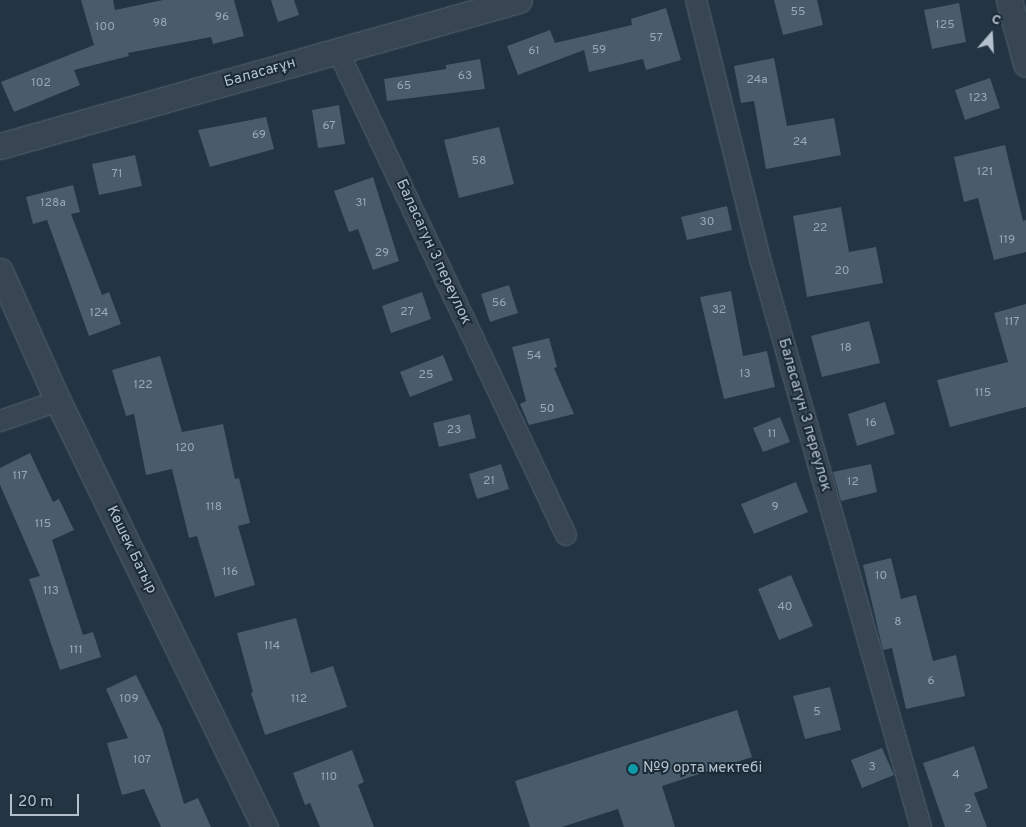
<!DOCTYPE html>
<meta charset="utf-8">
<style>
body{margin:0}
#map{position:relative;width:1026px;height:827px;overflow:hidden;background:#233443;font-family:Overpass,sans-serif}
div>[style]{position:absolute}
.building>*{inset:0;background:#485c6c}
.roads{filter:drop-shadow(0 0 1px #556470) drop-shadow(0 0 1px #556470)}
.minor>*{height:20px;margin:-10px;padding:0 10px;transform-origin:10px;border-radius:10px;background:#384653}
.tertiary>*{height:25px;margin:-12.5px;padding:0 12.5px;transform-origin:12.5px;border-radius:12.5px;background:#384653}
.dots>*{width:14px;height:14px;translate:-50% -50%;box-sizing:border-box;border:2px solid #1c2b38;border-radius:50%}
span{translate:-50% -50%;white-space:nowrap;text-align:center;line-height:1.15;-webkit-text-stroke:4px #1c2b38;paint-order:stroke}
.number-label{font-size:12px;color:#99a8b5}
.number-label span{-webkit-text-stroke-width:0}
.street-label{font-size:15px;color:#b4c1cd}
.poi-label{font-size:15px;color:#b4c1cd}
.left{translate:0 -50%;text-align:left}
.north{position:absolute;left:966px;top:10px;width:50px;height:50px;-webkit-text-stroke:4px #1c2b38;paint-order:stroke;rotate:19deg;font-size:14px;font-weight:700;line-height:20px;text-align:center;color:#b4c1cd}
.north::after{content:'';display:block;margin:auto;width:18px;height:22px;background:#b4c1cd;clip-path:polygon(50% 0,100% 100%,50% 72%,0 100%)}
.scale{position:absolute;left:10px;top:794px;width:69px;height:22px;box-sizing:border-box;border:2px solid #b4c1cd;border-top:0;padding-left:6px;font-size:15px;line-height:18px;white-space:nowrap;color:#b4c1cd;-webkit-text-stroke:4px #1c2b38;paint-order:stroke}
</style>
<div id="map">
<div class="building">
<div style="clip-path:polygon(81px 0,113px 0,115px 10px,163px 0,234px 0,244px 36px,213px 44px,211px 37px,128px 53px,129px 56px,74px 70px,80px 85px,14px 112px,1px 82px,94px 45px)"></div>
<div style="clip-path:polygon(271px 0,294px 0,299px 15px,278px 22px)"></div>
<div style="clip-path:polygon(774px 0,817px 0,823px 25px,783px 35px)"></div>
<div style="clip-path:polygon(959px 3px,966px 42px,932px 49px,924px 10px)"></div>
<div style="clip-path:polygon(666px 8px,681px 60px,646px 70px,643px 59px,589px 72px,584px 50px,518px 75px,507px 46px,550px 30px,555px 43px,632px 25px,631px 19px)"></div>
<div style="clip-path:polygon(774px 58px,787px 126px,834px 118px,841px 155px,766px 169px,754px 101px,741px 103px,734px 66px)"></div>
<div style="clip-path:polygon(480px 59px,485px 89px,387px 101px,384px 79px,446px 69px,446px 65px)"></div>
<div style="clip-path:polygon(990px 78px,1000px 108px,965px 120px,955px 90px)"></div>
<div style="clip-path:polygon(339px 105px,345px 144px,318px 148px,312px 110px)"></div>
<div style="clip-path:polygon(266px 117px,274px 149px,210px 167px,198px 130px)"></div>
<div style="clip-path:polygon(499px 127px,514px 184px,459px 198px,444px 140px)"></div>
<div style="clip-path:polygon(1005px 145px,1023px 221px,1026px 220px,1026px 252px,994px 260px,978px 198px,964px 202px,954px 157px)"></div>
<div style="clip-path:polygon(135px 155px,142px 186px,99px 195px,92px 164px)"></div>
<div style="clip-path:polygon(373px 177px,399px 261px,373px 270px,358px 229px,349px 232px,334px 191px)"></div>
<div style="clip-path:polygon(73px 185px,80px 212px,71px 214px,102px 295px,109px 292px,121px 324px,89px 336px,47px 220px,33px 224px,26px 197px)"></div>
<div style="clip-path:polygon(727px 206px,732px 230px,687px 240px,681px 217px)"></div>
<div style="clip-path:polygon(841px 207px,849px 252px,876px 247px,883px 283px,807px 297px,793px 216px)"></div>
<div style="clip-path:polygon(509px 285px,518px 313px,490px 322px,481px 294px)"></div>
<div style="clip-path:polygon(731px 291px,743px 356px,767px 351px,775px 387px,724px 399px,700px 297px)"></div>
<div style="clip-path:polygon(422px 292px,431px 319px,391px 333px,382px 306px)"></div>
<div style="clip-path:polygon(1026px 304px,1026px 407px,950px 427px,937px 380px,1008px 362px,994px 313px)"></div>
<div style="clip-path:polygon(869px 321px,880px 363px,822px 377px,811px 336px)"></div>
<div style="clip-path:polygon(549px 338px,557px 367px,554px 368px,574px 414px,529px 425px,520px 404px,526px 401px,512px 347px)"></div>
<div style="clip-path:polygon(443px 355px,453px 380px,410px 397px,400px 372px)"></div>
<div style="clip-path:polygon(160px 356px,182px 432px,223px 424px,235px 479px,239px 478px,250px 523px,238px 526px,255px 585px,215px 597px,197px 536px,189px 538px,172px 469px,146px 475px,134px 414px,126px 416px,112px 370px)"></div>
<div style="clip-path:polygon(885px 402px,895px 434px,857px 446px,848px 414px)"></div>
<div style="clip-path:polygon(470px 414px,476px 438px,439px 447px,433px 423px)"></div>
<div style="clip-path:polygon(780px 417px,790px 442px,763px 452px,753px 428px)"></div>
<div style="clip-path:polygon(30px 453px,53px 502px,59px 499px,74px 530px,52px 540px,83px 635px,93px 632px,101px 657px,60px 670px,29px 579px,40px 576px,0 485px,0 468px)"></div>
<div style="clip-path:polygon(501px 464px,509px 489px,477px 499px,469px 474px)"></div>
<div style="clip-path:polygon(871px 464px,877px 492px,841px 501px,833px 472px)"></div>
<div style="clip-path:polygon(796px 482px,808px 512px,754px 534px,741px 504px)"></div>
<div style="clip-path:polygon(891px 558px,901px 599px,916px 595px,933px 661px,956px 655px,965px 696px,906px 709px,892px 648px,883px 650px,863px 565px)"></div>
<div style="clip-path:polygon(791px 575px,813px 626px,779px 640px,758px 589px)"></div>
<div style="clip-path:polygon(296px 618px,311px 673px,333px 666px,347px 707px,265px 735px,251px 693px,253px 692px,237px 633px)"></div>
<div style="clip-path:polygon(136px 675px,162px 728px,184px 804px,198px 798px,211px 827px,161px 827px,144px 789px,122px 795px,107px 743px,128px 738px,106px 689px)"></div>
<div style="clip-path:polygon(830px 687px,841px 730px,805px 739px,793px 696px)"></div>
<div style="clip-path:polygon(737px 710px,752px 757px,662px 786px,675px 827px,624px 827px,618px 809px,562px 827px,530px 827px,515px 781px)"></div>
<div style="clip-path:polygon(974px 746px,988px 788px,974px 793px,987px 827px,945px 827px,923px 763px)"></div>
<div style="clip-path:polygon(882px 748px,894px 775px,862px 788px,851px 760px)"></div>
<div style="clip-path:polygon(352px 750px,364px 782px,358px 785px,374px 827px,320px 827px,310px 803px,305px 805px,293px 773px)"></div>
</div>
<div class="roads">
<div class="minor">
<div style="left:696px;top:0;width:270px;rotate:76.1deg"></div>
<div style="left:761px;top:262px;width:587px;rotate:74.19deg"></div>
<div style="left:338px;top:51px;width:535px;rotate:64.78deg"></div>
<div style="left:0;top:421px;width:61px;rotate:-19deg"></div>
</div>
<div class="tertiary">
<div style="left:1009px;top:0;width:66px;rotate:75.1deg"></div>
<div style="left:0;top:146px;width:539px;rotate:-15.71deg"></div>
<div style="left:0;top:271px;width:142px;rotate:66deg"></div>
<div style="left:58px;top:401px;width:474px;rotate:64.1deg"></div>
</div>
</div>
<div class="dots">
<div style="left:633px;top:769px;background:#0f9aa8"></div>
</div>
<div class="number-label">
<span style="left:798px;top:13px">55</span>
<span style="left:222px;top:18px">96</span>
<span style="left:160px;top:24px">98</span>
<span style="left:945px;top:26px">125</span>
<span style="left:105px;top:28px">100</span>
<span style="left:656px;top:39px">57</span>
<span style="left:599px;top:51px">59</span>
<span style="left:534px;top:52px">61</span>
<span style="left:465px;top:77px">63</span>
<span style="left:757px;top:81px">24а</span>
<span style="left:41px;top:84px">102</span>
<span style="left:404px;top:87px">65</span>
<span style="left:978px;top:99px">123</span>
<span style="left:329px;top:127px">67</span>
<span style="left:259px;top:136px">69</span>
<span style="left:800px;top:143px">24</span>
<span style="left:479px;top:162px">58</span>
<span style="left:985px;top:173px">121</span>
<span style="left:117px;top:175px">71</span>
<span style="left:53px;top:204px">128а</span>
<span style="left:361px;top:204px">31</span>
<span style="left:707px;top:223px">30</span>
<span style="left:820px;top:229px">22</span>
<span style="left:1007px;top:241px">119</span>
<span style="left:382px;top:254px">29</span>
<span style="left:842px;top:272px">20</span>
<span style="left:499px;top:304px">56</span>
<span style="left:719px;top:311px">32</span>
<span style="left:407px;top:313px">27</span>
<span style="left:99px;top:314px">124</span>
<span style="left:1012px;top:323px">117</span>
<span style="left:846px;top:349px">18</span>
<span style="left:534px;top:357px">54</span>
<span style="left:745px;top:375px">13</span>
<span style="left:426px;top:376px">25</span>
<span style="left:143px;top:386px">122</span>
<span style="left:983px;top:394px">115</span>
<span style="left:547px;top:410px">50</span>
<span style="left:871px;top:424px">16</span>
<span style="left:454px;top:431px">23</span>
<span style="left:772px;top:435px">11</span>
<span style="left:185px;top:449px">120</span>
<span style="left:20px;top:477px">117</span>
<span style="left:489px;top:482px">21</span>
<span style="left:853px;top:483px">12</span>
<span style="left:214px;top:508px">118</span>
<span style="left:775px;top:508px">9</span>
<span style="left:43px;top:525px">115</span>
<span style="left:230px;top:573px">116</span>
<span style="left:881px;top:577px">10</span>
<span style="left:51px;top:592px">113</span>
<span style="left:785px;top:608px">40</span>
<span style="left:898px;top:623px">8</span>
<span style="left:272px;top:647px">114</span>
<span style="left:76px;top:651px">111</span>
<span style="left:931px;top:682px">6</span>
<span style="left:129px;top:700px">109</span>
<span style="left:299px;top:700px">112</span>
<span style="left:817px;top:713px">5</span>
<span style="left:142px;top:761px">107</span>
<span style="left:872px;top:768px">3</span>
<span style="left:956px;top:776px">4</span>
<span style="left:329px;top:778px">110</span>
<span style="left:968px;top:810px">2</span>
</div>
<div class="street-label">
<span style="left:260px;top:73px;rotate:-16deg">Баласағұн</span>
<span style="left:433px;top:252px;rotate:65deg">Баласагун 3 переулок</span>
<span style="left:804px;top:415px;rotate:74deg">Баласагун 3 переулок</span>
<span style="left:131px;top:550px;rotate:64deg">Көшек Батыр</span>
</div>
<div class="poi-label">
<span class="left" style="left:643px;top:769px">№9 орта мектебі</span>
</div>
<div class="north">С</div>
<div class="scale">20 m</div>
</div>
